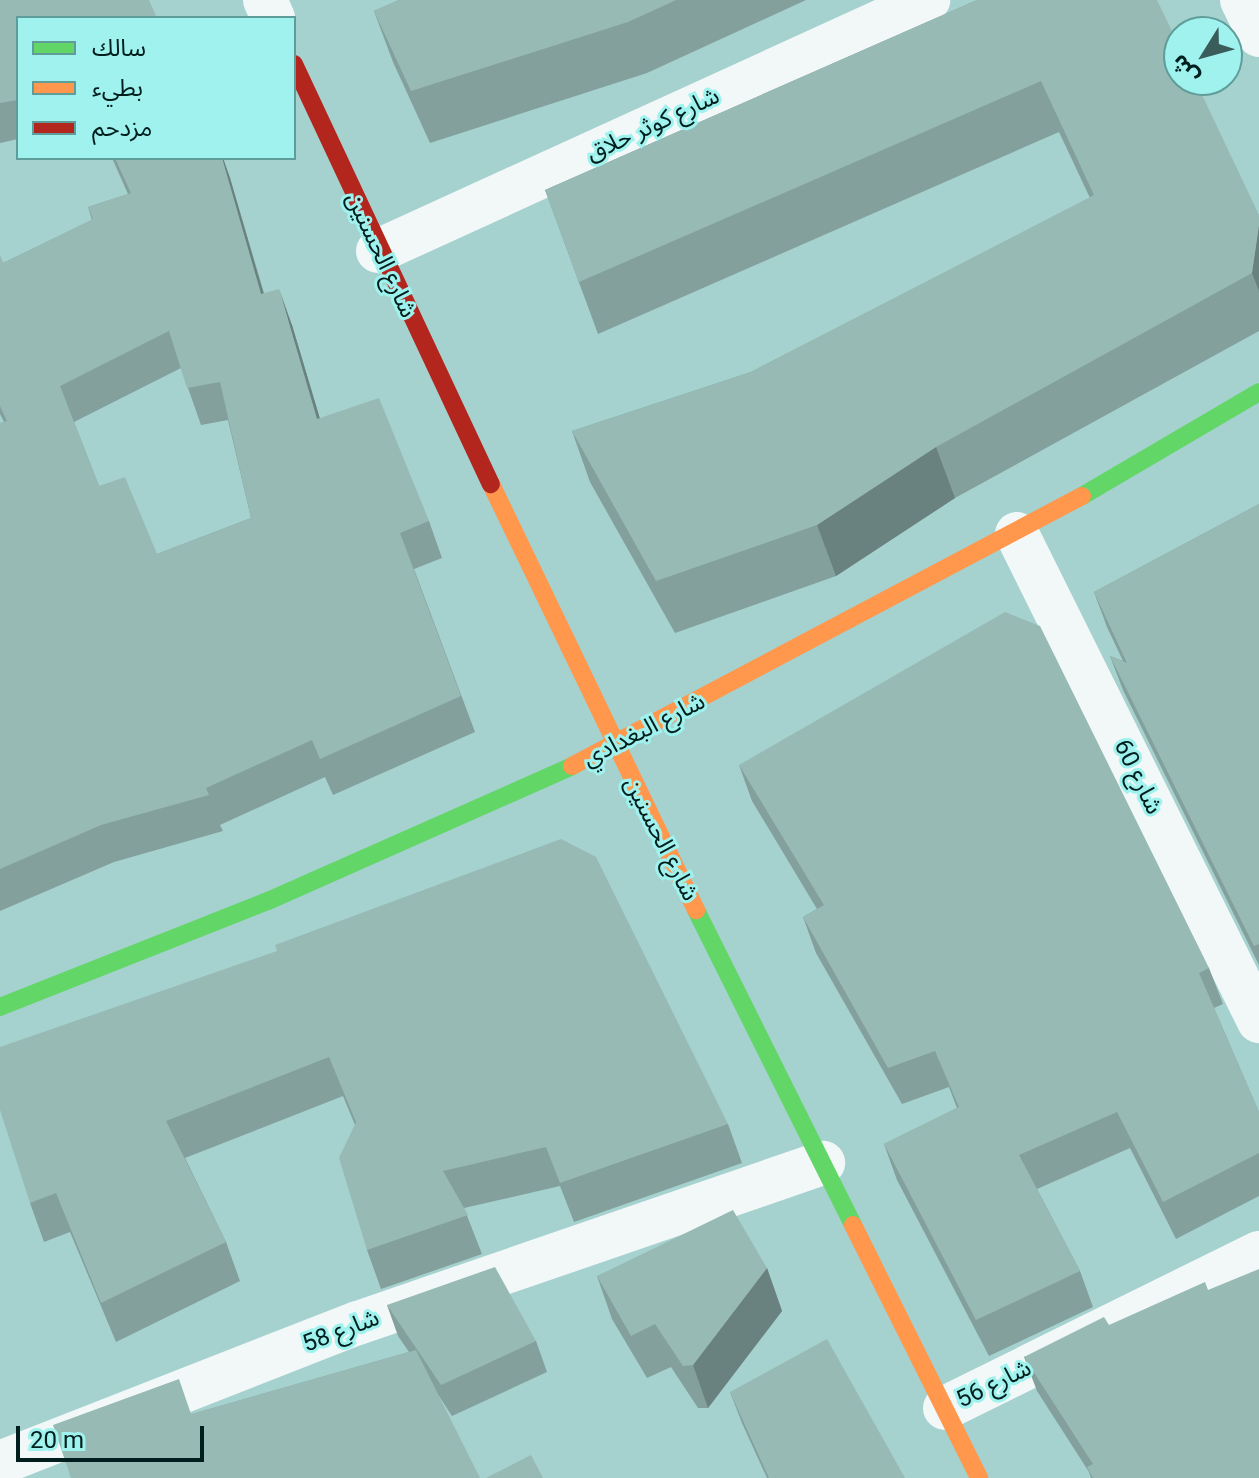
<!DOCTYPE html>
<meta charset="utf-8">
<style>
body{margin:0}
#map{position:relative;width:1259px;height:1478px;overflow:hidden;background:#a5d1cf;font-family:Roboto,"Noto Sans Arabic",sans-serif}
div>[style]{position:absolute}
.street>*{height:44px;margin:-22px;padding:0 22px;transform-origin:22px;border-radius:22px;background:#f2f8f8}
.fast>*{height:18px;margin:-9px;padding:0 9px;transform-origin:9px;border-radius:9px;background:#63d668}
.slow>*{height:18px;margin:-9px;padding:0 9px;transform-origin:9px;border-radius:9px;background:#ff974d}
.jam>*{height:18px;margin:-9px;padding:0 9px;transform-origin:9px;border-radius:9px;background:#b3261e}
.wall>*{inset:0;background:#83a09c}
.shaded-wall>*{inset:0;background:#6a827f}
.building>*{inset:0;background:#98bab5}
span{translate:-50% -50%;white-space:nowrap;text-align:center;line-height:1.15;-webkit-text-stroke:6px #9ff2ed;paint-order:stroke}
.street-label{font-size:24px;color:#001e1d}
.legend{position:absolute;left:16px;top:16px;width:280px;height:144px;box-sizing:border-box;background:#9ff2ed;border:2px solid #5f9d9a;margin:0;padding:10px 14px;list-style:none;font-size:24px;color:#001e1d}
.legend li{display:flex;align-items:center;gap:16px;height:40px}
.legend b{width:40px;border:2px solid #5f9d9a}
.north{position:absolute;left:1163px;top:16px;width:80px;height:80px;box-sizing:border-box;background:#9ff2ed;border:2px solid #5f9d9a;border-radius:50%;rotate:233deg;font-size:22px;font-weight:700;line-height:32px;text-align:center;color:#001e1d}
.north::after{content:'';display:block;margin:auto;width:28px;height:36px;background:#3a5d5b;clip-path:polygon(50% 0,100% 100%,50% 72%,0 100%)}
.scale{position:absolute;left:16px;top:1426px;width:188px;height:36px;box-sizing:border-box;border:4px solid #001e1d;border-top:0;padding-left:10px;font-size:24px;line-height:28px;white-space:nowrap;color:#001e1d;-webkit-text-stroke:6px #9ff2ed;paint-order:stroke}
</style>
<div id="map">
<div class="street">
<div style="left:265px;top:0;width:20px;rotate:66deg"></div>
<div style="left:1242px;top:0;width:39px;rotate:64deg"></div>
<div style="left:378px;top:251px;width:605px;rotate:-24.53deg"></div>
<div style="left:1017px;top:534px;width:544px;rotate:63.58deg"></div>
<div style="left:945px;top:1408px;width:350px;rotate:-26.3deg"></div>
<div style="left:0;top:1463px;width:384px;rotate:-21.4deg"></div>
<div style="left:358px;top:1323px;width:492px;rotate:-19deg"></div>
</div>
<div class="fast">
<div style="left:1082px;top:496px;width:205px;rotate:-30.4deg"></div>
<div style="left:696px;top:910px;width:352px;rotate:63.5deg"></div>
<div style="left:0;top:1007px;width:288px;rotate:-21.6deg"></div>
<div style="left:268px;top:901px;width:333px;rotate:-23.9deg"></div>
</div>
<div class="slow">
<div style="left:491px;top:484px;width:473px;rotate:64.3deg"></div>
<div style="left:572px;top:766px;width:577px;rotate:-27.9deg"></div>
<div style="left:853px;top:1225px;width:283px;rotate:63.5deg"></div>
</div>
<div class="jam">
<div style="left:294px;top:64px;width:464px;rotate:64.9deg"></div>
</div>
<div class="wall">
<div style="clip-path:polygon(0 0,18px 18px,18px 139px,0 143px)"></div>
<div style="clip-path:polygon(399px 0,806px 0,647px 73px,430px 143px,393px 62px,374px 11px)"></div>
<div style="clip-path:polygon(977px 0,1259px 215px,1259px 331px,955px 498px,836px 576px,675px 633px,590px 482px,572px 431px,751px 372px,1090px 198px,1059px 132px,598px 334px,545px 190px)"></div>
<div style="clip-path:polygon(evenodd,112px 158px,223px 158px,230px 178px,264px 293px,292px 325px,320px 419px,429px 521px,442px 558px,414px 569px,475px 732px,333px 795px,325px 777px,220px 825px,223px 831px,114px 862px,0 911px,0 423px,4px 422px,0 414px,0 256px,3px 263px,92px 220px,88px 207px,128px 194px,112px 158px,181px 368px,201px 425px,228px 420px,251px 518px,157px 554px,99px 486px,74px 422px,181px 368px)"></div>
<div style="clip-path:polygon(1259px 504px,1259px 965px,1123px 690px,1110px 656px,1123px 661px,1107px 627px,1094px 592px)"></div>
<div style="clip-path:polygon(739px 765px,1209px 968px,1223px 1004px,1214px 1008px,1259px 1112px,1259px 1196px,1176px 1239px,1130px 1148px,1037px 1189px,1080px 1271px,1093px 1307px,989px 1356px,897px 1180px,884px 1144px,957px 1108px,949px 1087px,902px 1104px,816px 953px,803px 917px,817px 909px,752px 801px)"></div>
<div style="clip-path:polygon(277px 951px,728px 1124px,742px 1163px,574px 1222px,560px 1186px,464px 1208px,482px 1254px,381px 1289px,367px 1250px,355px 1125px,343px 1096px,185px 1158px,226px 1242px,240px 1281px,116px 1342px,70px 1232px,44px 1242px,30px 1203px)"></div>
<div style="clip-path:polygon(767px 1268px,782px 1311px,708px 1408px,698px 1408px,671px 1367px,647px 1378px,612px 1319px,597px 1276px)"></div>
<div style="clip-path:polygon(1208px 1290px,1259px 1478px,1091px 1478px,1089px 1472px,1037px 1391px,1024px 1357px)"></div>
<div style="clip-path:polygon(387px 1305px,536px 1341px,547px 1372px,452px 1416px,439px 1396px,192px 1414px,409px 1352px,398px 1336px)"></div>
<div style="clip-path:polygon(730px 1392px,905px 1478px,767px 1478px,742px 1423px)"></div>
</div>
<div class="shaded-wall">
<div style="clip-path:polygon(222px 158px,223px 158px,230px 178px,274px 330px,261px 294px)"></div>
<div style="clip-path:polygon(1259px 225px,1259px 291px,1252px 273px)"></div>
<div style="clip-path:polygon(279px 289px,292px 325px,331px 456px,317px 419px)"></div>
<div style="clip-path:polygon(936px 447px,955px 498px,836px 576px,817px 525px)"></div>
<div style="clip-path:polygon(767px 1268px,782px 1311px,708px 1408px,693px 1365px)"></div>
</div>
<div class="building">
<div style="clip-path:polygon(0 0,149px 0,157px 18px,18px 18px,18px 100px,0 103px)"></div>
<div style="clip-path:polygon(399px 0,676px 0,628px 22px,411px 91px,374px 11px)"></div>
<div style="clip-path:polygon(977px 0,1157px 0,1179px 46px,1179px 80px,1195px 80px,1259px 215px,1259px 225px,1252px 273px,936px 447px,817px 525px,656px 581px,572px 431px,751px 372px,1094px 195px,1041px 81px,579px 282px,545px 190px)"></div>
<div style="clip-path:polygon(evenodd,115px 158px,222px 158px,261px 294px,279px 289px,317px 419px,379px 398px,429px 521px,400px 533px,461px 696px,320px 759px,312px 740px,206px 788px,209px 795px,101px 825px,0 869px,0 423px,7px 421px,0 406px,0 256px,3px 263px,93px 219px,88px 207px,131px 193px,115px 158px,169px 331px,187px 388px,220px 382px,251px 518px,157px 554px,125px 477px,99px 486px,60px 386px,169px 331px)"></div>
<div style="clip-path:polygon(1259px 504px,1259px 944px,1254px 946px,1110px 656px,1127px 663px,1094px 592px)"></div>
<div style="clip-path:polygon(1005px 612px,1040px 626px,1209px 968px,1199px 973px,1259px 1112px,1259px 1153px,1163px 1202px,1117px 1112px,1019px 1155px,1080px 1271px,976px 1320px,884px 1144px,959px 1107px,935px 1051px,888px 1068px,803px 917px,824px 905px,739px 765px)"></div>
<div style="clip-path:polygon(561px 839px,596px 857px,728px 1124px,560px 1183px,546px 1147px,443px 1171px,468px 1215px,367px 1250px,339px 1158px,356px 1122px,329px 1057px,166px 1121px,226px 1242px,101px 1303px,56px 1193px,30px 1203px,0 1110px,0 1047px,277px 951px,275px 945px)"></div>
<div style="clip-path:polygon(733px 1210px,767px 1268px,693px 1365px,683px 1366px,655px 1324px,631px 1336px,597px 1276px)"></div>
<div style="clip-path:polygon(495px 1267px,536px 1341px,441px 1385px,387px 1305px)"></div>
<div style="clip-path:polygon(1259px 1269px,1259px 1478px,1093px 1478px,1087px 1467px,1093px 1464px,1024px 1357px,1104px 1317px,1109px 1325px,1205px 1282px,1208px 1290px)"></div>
<div style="clip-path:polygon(827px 1339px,905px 1478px,769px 1478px,730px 1392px)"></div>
<div style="clip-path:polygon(416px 1350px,480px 1478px,71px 1478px,53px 1425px,179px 1379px,191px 1414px)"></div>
<div style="clip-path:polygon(531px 1455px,543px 1478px,486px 1478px)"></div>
</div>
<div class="street-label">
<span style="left:653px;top:125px;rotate:-25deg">شارع كوثر حلاق</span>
<span style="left:381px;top:255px;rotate:65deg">شارع الحسنين</span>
<span style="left:644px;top:730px;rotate:-27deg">شارع البغدادي</span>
<span style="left:1138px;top:777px;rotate:64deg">شارع 60</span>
<span style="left:661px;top:839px;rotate:63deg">شارع الحسنين</span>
<span style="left:341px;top:1331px;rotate:-21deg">شارع 58</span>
<span style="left:994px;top:1384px;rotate:-26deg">شارع 56</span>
</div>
<ul class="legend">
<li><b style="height:10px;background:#63d668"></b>سالك</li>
<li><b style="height:10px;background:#ff974d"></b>بطيء</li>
<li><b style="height:10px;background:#b3261e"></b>مزدحم</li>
</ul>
<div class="north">ش</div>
<div class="scale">20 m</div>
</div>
